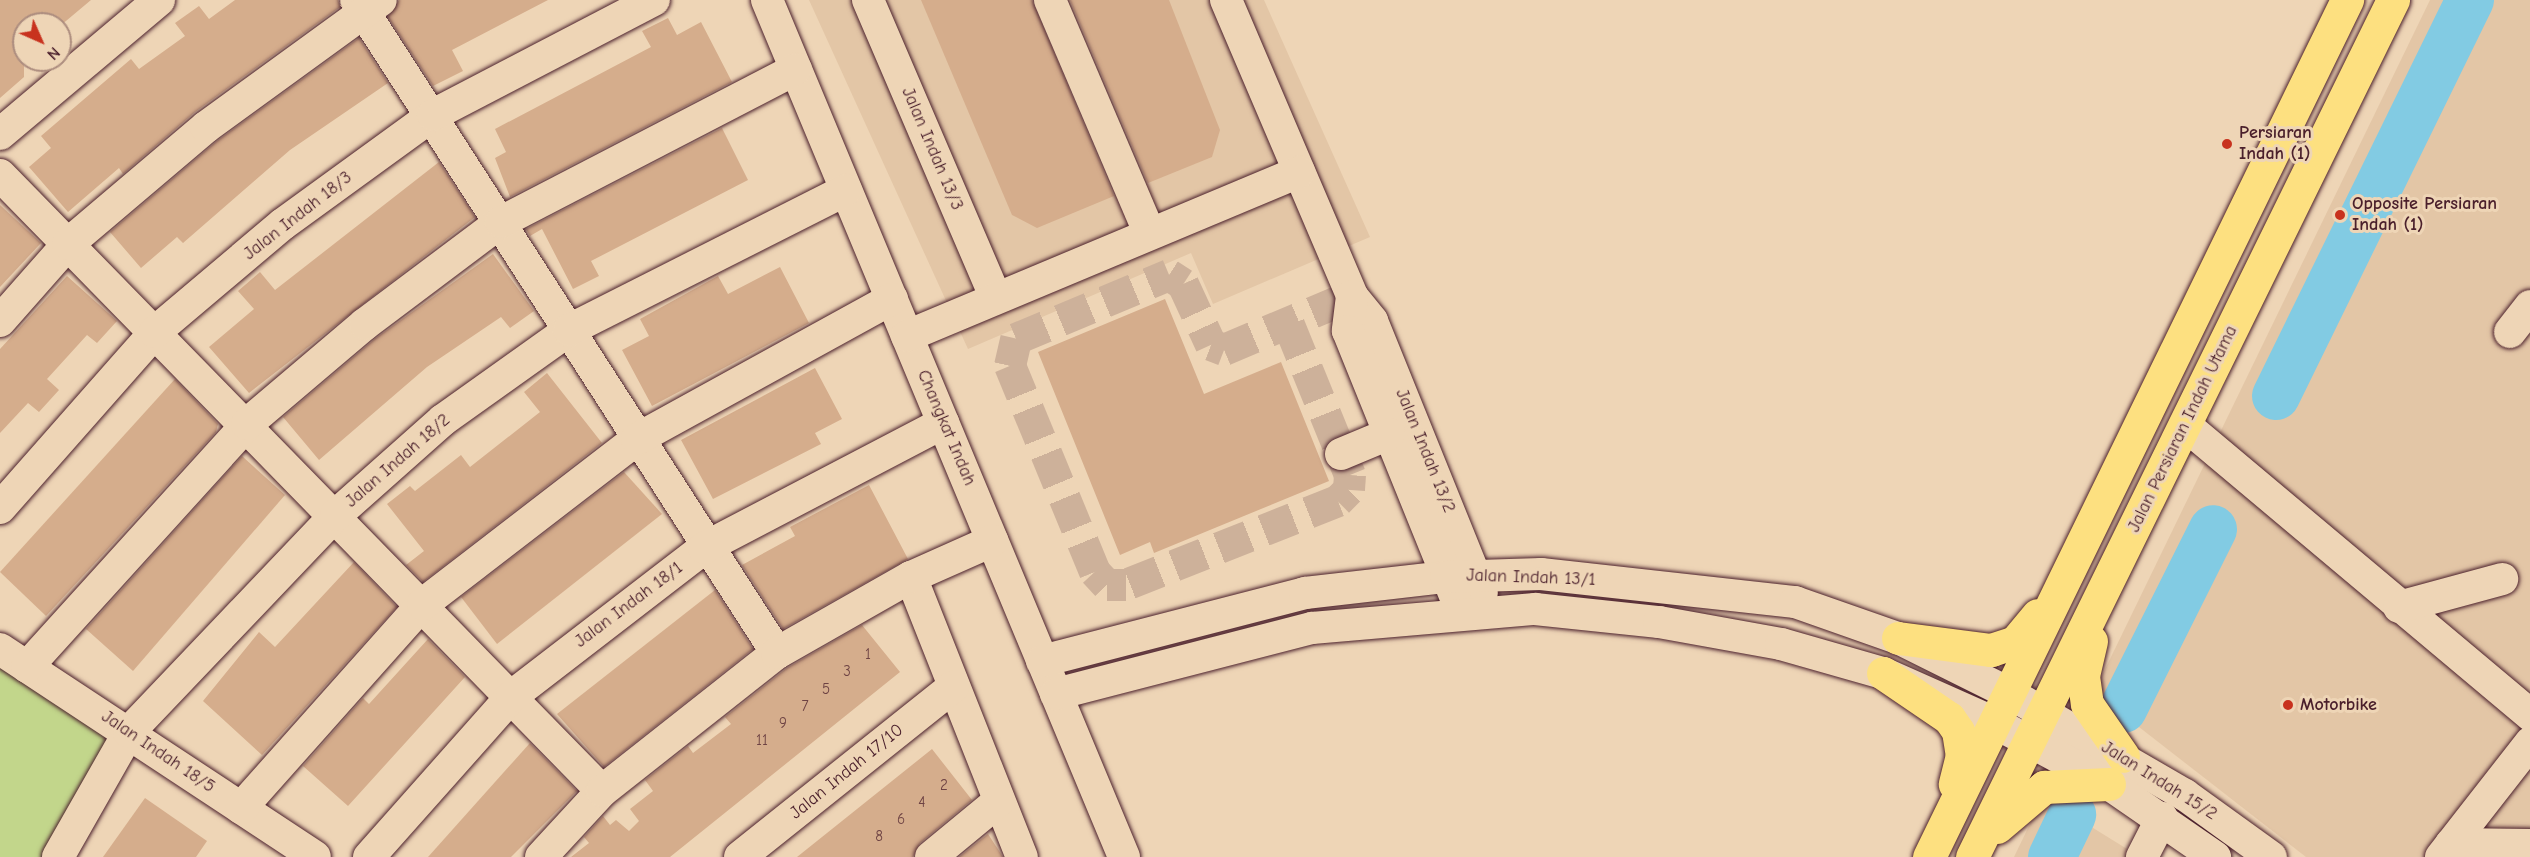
<!DOCTYPE html>
<style>
body{margin:0}
#map{position:relative;width:2530px;height:857px;overflow:hidden;background:#eed5b6;font-family:"Comic Neue",sans-serif}
div>[style]{position:absolute}
.built>*{inset:0;background:#e3c6a6}
.green>*{inset:0;background:#c2d68b}
.river>*{height:48px;margin:-24px;padding:0 24px;transform-origin:24px;border-radius:24px;background:#82cbe3}
.building>*{inset:0;background:#d5ad8c}
.minor-tunnel>*{height:32px;margin-top:-16px;transform-origin:0;background:repeating-linear-gradient(90deg,#cdb19a 0 32px,transparent 0 48px)}
.roads{filter:drop-shadow(0 0 2px #4a1f2b) drop-shadow(0 0 2px #4a1f2b)}
.minor>*{height:32px;margin:-16px;padding:0 16px;transform-origin:16px;border-radius:16px;background:#eed5b6}
.major>*{height:33px;margin:-16.5px;padding:0 16.5px;transform-origin:16.5px;border-radius:16.5px;background:#fde080}
.dots>*{width:16px;height:16px;translate:-50% -50%;box-sizing:border-box;border:3px solid #eed5b6;border-radius:50%}
span{translate:-50% -50%;white-space:nowrap;text-align:center;line-height:1.15;-webkit-text-stroke:6px #eed5b6;paint-order:stroke}
.number-label{font-size:15px;color:#6d4243}
.number-label span{-webkit-text-stroke-width:0}
.poi-label{font-size:18px;color:#4a1f2b;font-weight:700}
.left{translate:0 -50%;text-align:left}
.street-label{font-size:18px;color:#4a1f2b}
.north{position:absolute;left:12px;top:12px;width:60px;height:60px;box-sizing:border-box;background:#eed5b6;border:2px solid #ac8c7e;border-radius:50%;rotate:135deg;font-size:16px;font-weight:700;line-height:24px;text-align:center;color:#4a1f2b}
.north::after{content:'';display:block;margin:auto;width:21px;height:27px;background:#c8321e;clip-path:polygon(50% 0,100% 100%,50% 72%,0 100%)}
</style>
<div id="map">
<div class="built">
<div style="clip-path:polygon(809px 0,1264px 0,1370px 237px,1213px 304px,1191px 253px,968px 349px)"></div>
<div style="clip-path:polygon(2430px 0,2530px 0,2530px 857px,2306px 857px,2094px 692px)"></div>
<div style="clip-path:polygon(2043px 797px,2140px 857px,2014px 857px)"></div>
</div>
<div class="green">
<div style="clip-path:polygon(0 661px,121px 732px,45px 857px,0 857px)"></div>
</div>
<div class="river">
<div style="left:2276px;top:396px;width:441px;rotate:-63.9deg"></div>
<div style="left:2123px;top:709px;width:201px;rotate:-63.4deg"></div>
<div style="left:2052px;top:857px;width:47px;rotate:-64.5deg"></div>
</div>
<div class="building">
<div style="clip-path:polygon(0 0,91px 0,60px 26px,24px 24px,24px 77px,0 98px)"></div>
<div style="clip-path:polygon(235px 0,338px 0,340px 7px,195px 112px,123px 174px,119px 168px,68px 212px,29px 167px,51px 148px,41px 136px,131px 59px,139px 69px,185px 36px,175px 23px,199px 6px,209px 19px)"></div>
<div style="clip-path:polygon(399px 0,548px 0,452px 50px,463px 71px,433px 86px,388px 17px)"></div>
<div style="clip-path:polygon(921px 0,1032px 0,1114px 196px,1037px 228px,1012px 215px)"></div>
<div style="clip-path:polygon(1070px 0,1169px 0,1220px 130px,1212px 157px,1148px 183px)"></div>
<div style="clip-path:polygon(668px 18px,677px 35px,701px 22px,732px 82px,510px 197px,495px 158px,506px 152px,495px 129px,651px 47px,642px 31px)"></div>
<div style="clip-path:polygon(359px 38px,388px 83px,290px 150px,183px 243px,177px 237px,141px 268px,110px 232px,217px 141px)"></div>
<div style="clip-path:polygon(722px 128px,748px 180px,591px 261px,599px 276px,573px 289px,542px 229px,530px 236px,526px 229px)"></div>
<div style="clip-path:polygon(439px 162px,475px 217px,249px 393px,209px 347px,254px 309px,238px 291px,260px 272px,275px 290px)"></div>
<div style="clip-path:polygon(0 205px,41px 243px,0 287px)"></div>
<div style="clip-path:polygon(493px 254px,534px 311px,510px 328px,501px 317px,427px 367px,319px 460px,283px 417px,376px 338px)"></div>
<div style="clip-path:polygon(780px 267px,809px 323px,652px 406px,622px 350px,649px 336px,640px 319px,718px 276px,728px 294px)"></div>
<div style="clip-path:polygon(67px 276px,117px 321px,97px 343px,87px 335px,47px 379px,59px 390px,39px 412px,28px 403px,0 433px,0 349px)"></div>
<div style="clip-path:polygon(1165px 299px,1204px 394px,1281px 362px,1329px 481px,1154px 553px,1150px 542px,1120px 555px,1038px 352px)"></div>
<div style="clip-path:polygon(815px 368px,842px 419px,815px 433px,821px 444px,713px 499px,681px 440px)"></div>
<div style="clip-path:polygon(547px 373px,602px 443px,423px 582px,406px 565px,424px 551px,387px 504px,410px 486px,415px 491px,461px 455px,470px 467px,540px 412px,524px 392px)"></div>
<div style="clip-path:polygon(175px 379px,218px 424px,216px 432px,46px 616px,0 572px)"></div>
<div style="clip-path:polygon(242px 456px,285px 495px,133px 671px,86px 629px)"></div>
<div style="clip-path:polygon(624px 472px,662px 514px,497px 644px,461px 597px)"></div>
<div style="clip-path:polygon(869px 485px,908px 559px,783px 629px,742px 565px,795px 536px,790px 527px)"></div>
<div style="clip-path:polygon(354px 562px,397px 607px,262px 755px,203px 701px,259px 632px,275px 647px)"></div>
<div style="clip-path:polygon(715px 590px,753px 649px,604px 767px,557px 714px)"></div>
<div style="clip-path:polygon(862px 625px,900px 672px,670px 857px,571px 857px,589px 843px,584px 837px,603px 816px,610px 825px,616px 820px,629px 831px,639px 821px,630px 809px,653px 791px,645px 780px,688px 746px,693px 753px,731px 724px,725px 717px,787px 668px)"></div>
<div style="clip-path:polygon(428px 639px,465px 677px,348px 806px,303px 766px,363px 698px,369px 704px)"></div>
<div style="clip-path:polygon(530px 743px,577px 791px,511px 857px,428px 857px)"></div>
<div style="clip-path:polygon(932px 749px,972px 800px,920px 843px,913px 857px,797px 857px)"></div>
<div style="clip-path:polygon(145px 798px,207px 841px,196px 857px,103px 857px)"></div>
<div style="clip-path:polygon(988px 834px,1003px 857px,959px 857px)"></div>
</div>
<div class="minor-tunnel">
<div style="left:1289px;top:325px;width:162px;rotate:67.9deg"></div>
<div style="left:1350px;top:475px;width:15px;rotate:94deg"></div>
<div style="left:1349px;top:490px;width:16px;rotate:135deg"></div>
<div style="left:1338px;top:501px;width:228px;rotate:158.4deg"></div>
<div style="left:1126px;top:585px;width:19px;rotate:180deg"></div>
<div style="left:1107px;top:585px;width:18px;rotate:-133deg"></div>
<div style="left:1095px;top:572px;width:223px;rotate:-112.4deg"></div>
<div style="left:1010px;top:366px;width:28px;rotate:-77deg"></div>
<div style="left:1016px;top:339px;width:166px;rotate:-22.7deg"></div>
<div style="left:1169px;top:275px;width:17px;rotate:33deg"></div>
<div style="left:1183px;top:284px;width:67px;rotate:65.3deg"></div>
<div style="left:1211px;top:345px;width:14px;rotate:21deg"></div>
<div style="left:1224px;top:350px;width:139px;rotate:-22.9deg"></div>
</div>
<div class="roads">
<div class="minor">
<div style="left:356px;top:0;width:777px;rotate:57.19deg"></div>
<div style="left:767px;top:0;width:928px;rotate:67.38deg"></div>
<div style="left:868px;top:0;width:324px;rotate:66.8deg"></div>
<div style="left:1050px;top:0;width:254px;rotate:66.9deg"></div>
<div style="left:1226px;top:0;width:322px;rotate:66.9deg"></div>
<div style="left:1352px;top:296px;width:32px;rotate:51deg"></div>
<div style="left:1372px;top:321px;width:293px;rotate:68deg"></div>
<div style="left:0;top:134px;width:208px;rotate:-40.1deg"></div>
<div style="left:0;top:175px;width:861px;rotate:45.66deg"></div>
<div style="left:1352px;top:296px;width:35px;rotate:97deg"></div>
<div style="left:1348px;top:331px;width:284px;rotate:68deg"></div>
<div style="left:0;top:321px;width:103px;rotate:-48.6deg"></div>
<div style="left:68px;top:244px;width:181px;rotate:-40.3deg"></div>
<div style="left:206px;top:127px;width:216px;rotate:-36deg"></div>
<div style="left:2510px;top:332px;width:33px;rotate:-52deg"></div>
<div style="left:907px;top:336px;width:425px;rotate:-22.7deg"></div>
<div style="left:2185px;top:425px;width:451px;rotate:40deg"></div>
<div style="left:1341px;top:454px;width:52px;rotate:-22.6deg"></div>
<div style="left:0;top:508px;width:235px;rotate:-48.6deg"></div>
<div style="left:155px;top:332px;width:167px;rotate:-40.2deg"></div>
<div style="left:283px;top:224px;width:185px;rotate:-36deg"></div>
<div style="left:433px;top:115px;width:249px;rotate:-27.5deg"></div>
<div style="left:911px;top:577px;width:301px;rotate:68.4deg"></div>
<div style="left:2399px;top:607px;width:107px;rotate:-15.2deg"></div>
<div style="left:0;top:649px;width:377px;rotate:33.4deg"></div>
<div style="left:1042px;top:661px;width:272px;rotate:-14.5deg"></div>
<div style="left:1305px;top:593px;width:142px;rotate:-6.5deg"></div>
<div style="left:1446px;top:577px;width:95px;rotate:-1.8deg"></div>
<div style="left:1541px;top:574px;width:256px;rotate:6.3deg"></div>
<div style="left:1795px;top:602px;width:109px;rotate:19.3deg"></div>
<div style="left:1898px;top:638px;width:124px;rotate:26.4deg"></div>
<div style="left:2009px;top:693px;width:203px;rotate:30.1deg"></div>
<div style="left:2185px;top:795px;width:106px;rotate:35.8deg"></div>
<div style="left:27px;top:667px;width:328px;rotate:-47.8deg"></div>
<div style="left:247px;top:424px;width:155px;rotate:-40.3deg"></div>
<div style="left:365px;top:324px;width:170px;rotate:-36.9deg"></div>
<div style="left:501px;top:222px;width:332px;rotate:-27.4deg"></div>
<div style="left:1056px;top:694px;width:264px;rotate:-14.5deg"></div>
<div style="left:1312px;top:628px;width:224px;rotate:-4.9deg"></div>
<div style="left:1535px;top:609px;width:125px;rotate:6deg"></div>
<div style="left:1659px;top:622px;width:124px;rotate:10.2deg"></div>
<div style="left:1781px;top:644px;width:106px;rotate:15.9deg"></div>
<div style="left:1883px;top:673px;width:123px;rotate:24.1deg"></div>
<div style="left:1995px;top:723px;width:129px;rotate:28.2deg"></div>
<div style="left:2109px;top:784px;width:129px;rotate:34.6deg"></div>
<div style="left:241px;top:808px;width:273px;rotate:-48.3deg"></div>
<div style="left:423px;top:604px;width:270px;rotate:-37.6deg"></div>
<div style="left:637px;top:439px;width:291px;rotate:-28.8deg"></div>
<div style="left:2451px;top:844px;width:79px;rotate:0.7deg"></div>
<div style="left:58px;top:857px;width:144px;rotate:-60.4deg"></div>
<div style="left:129px;top:732px;width:300px;rotate:-46.4deg"></div>
<div style="left:336px;top:515px;width:143px;rotate:-41.6deg"></div>
<div style="left:443px;top:420px;width:155px;rotate:-35.5deg"></div>
<div style="left:569px;top:330px;width:310px;rotate:-26.8deg"></div>
<div style="left:369px;top:857px;width:215px;rotate:-48.4deg"></div>
<div style="left:512px;top:696px;width:242px;rotate:-37.6deg"></div>
<div style="left:704px;top:548px;width:270px;rotate:-27.6deg"></div>
<div style="left:541px;top:857px;width:90px;rotate:-47.3deg"></div>
<div style="left:602px;top:791px;width:223px;rotate:-38.3deg"></div>
<div style="left:777px;top:653px;width:154px;rotate:-29.6deg"></div>
<div style="left:911px;top:577px;width:89px;rotate:-24deg"></div>
<div style="left:740px;top:857px;width:273px;rotate:-38.6deg"></div>
<div style="left:931px;top:857px;width:88px;rotate:-39.5deg"></div>
<div style="left:2142px;top:857px;width:44px;rotate:-62.9deg"></div>
<div style="left:2441px;top:857px;width:145px;rotate:-52deg"></div>
</div>
<div class="major">
<div style="left:1898px;top:638px;width:94px;rotate:7.4deg"></div>
<div style="left:1991px;top:650px;width:25px;rotate:-18deg"></div>
<div style="left:2015px;top:642px;width:35px;rotate:-50deg"></div>
<div style="left:2091px;top:641px;width:36px;rotate:103deg"></div>
<div style="left:2083px;top:676px;width:28px;rotate:82deg"></div>
<div style="left:2087px;top:704px;width:63px;rotate:55.3deg"></div>
<div style="left:1883px;top:673px;width:80px;rotate:34.3deg"></div>
<div style="left:1949px;top:718px;width:16px;rotate:55deg"></div>
<div style="left:1958px;top:731px;width:24px;rotate:81deg"></div>
<div style="left:1962px;top:755px;width:30px;rotate:104deg"></div>
<div style="left:1997px;top:827px;width:62px;rotate:-40.4deg"></div>
<div style="left:2044px;top:787px;width:65px;rotate:-2.6deg"></div>
<div style="left:1929px;top:857px;width:954px;rotate:-64deg"></div>
<div style="left:1972px;top:857px;width:955px;rotate:-63.84deg"></div>
</div>
</div>
<div class="dots">
<div style="left:2227px;top:144px;background:#c8321e"></div>
<div style="left:2340px;top:215px;background:#c8321e"></div>
<div style="left:2288px;top:705px;background:#c8321e"></div>
</div>
<div class="number-label">
<span style="left:868px;top:655px">1</span>
<span style="left:847px;top:672px">3</span>
<span style="left:826px;top:690px">5</span>
<span style="left:805px;top:707px">7</span>
<span style="left:783px;top:724px">9</span>
<span style="left:762px;top:741px">11</span>
<span style="left:944px;top:786px">2</span>
<span style="left:922px;top:803px">4</span>
<span style="left:901px;top:820px">6</span>
<span style="left:879px;top:837px">8</span>
</div>
<div class="poi-label">
<span class="left" style="left:2239px;top:144px">Persiaran<br>Indah (1)</span>
<span class="left" style="left:2352px;top:215px">Opposite Persiaran<br>Indah (1)</span>
<span class="left" style="left:2300px;top:705px">Motorbike</span>
</div>
<div class="street-label">
<span style="left:932px;top:149px;rotate:67deg">Jalan Indah 13/3</span>
<span style="left:298px;top:216px;rotate:-38deg">Jalan Indah 18/3</span>
<span style="left:946px;top:428px;rotate:67deg">Changkat Indah</span>
<span style="left:2183px;top:429px;rotate:-64deg">Jalan Persiaran Indah Utama</span>
<span style="left:1425px;top:451px;rotate:68deg">Jalan Indah 13/2</span>
<span style="left:398px;top:461px;rotate:-41deg">Jalan Indah 18/2</span>
<span style="left:1531px;top:578px;rotate:2deg">Jalan Indah 13/1</span>
<span style="left:629px;top:605px;rotate:-37deg">Jalan Indah 18/1</span>
<span style="left:158px;top:752px;rotate:34deg">Jalan Indah 18/5</span>
<span style="left:847px;top:772px;rotate:-39deg">Jalan Indah 17/10</span>
<span style="left:2159px;top:781px;rotate:32deg">Jalan Indah 15/2</span>
</div>
<div class="north">N</div>
</div>
